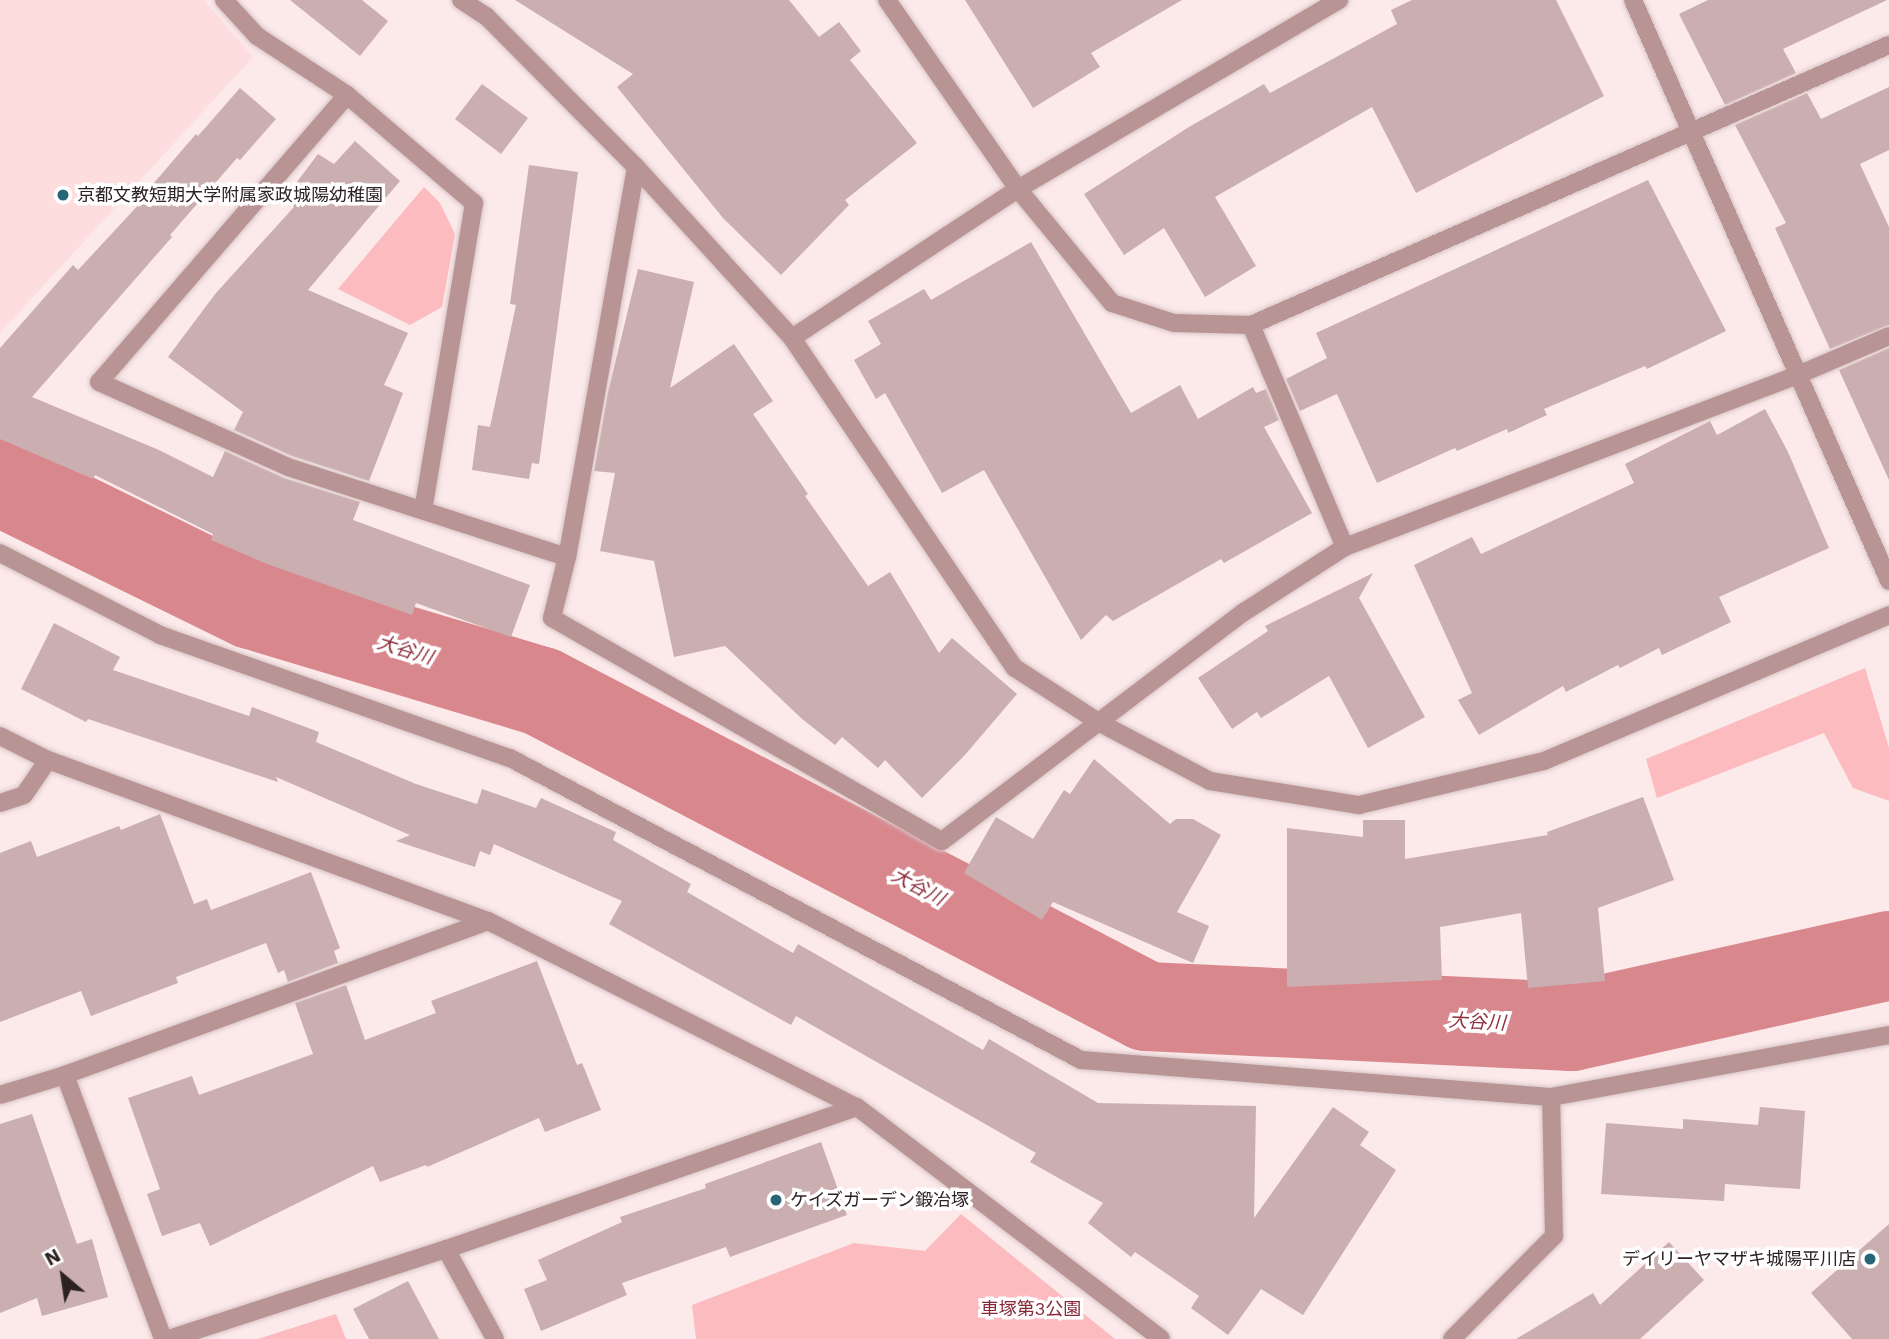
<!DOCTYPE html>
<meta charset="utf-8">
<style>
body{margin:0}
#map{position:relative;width:1889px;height:1339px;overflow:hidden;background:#fce9ea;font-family:"Work Sans","Noto Sans JP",sans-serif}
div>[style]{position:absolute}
.built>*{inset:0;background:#fdddde}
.green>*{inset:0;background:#fcbbbf}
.river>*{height:89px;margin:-44.5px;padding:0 44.5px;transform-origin:44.5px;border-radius:44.5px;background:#d8878d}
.building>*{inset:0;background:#cbaeaf}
.roads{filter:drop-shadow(0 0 2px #d7c5c6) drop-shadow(0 0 2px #d7c5c6)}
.minor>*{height:18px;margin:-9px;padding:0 9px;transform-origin:9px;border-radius:9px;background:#b99495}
.dots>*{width:19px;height:19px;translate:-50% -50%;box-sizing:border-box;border:4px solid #fff;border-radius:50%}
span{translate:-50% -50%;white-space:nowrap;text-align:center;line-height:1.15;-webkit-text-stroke:7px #fff;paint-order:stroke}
.poi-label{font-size:18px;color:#2d2223}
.left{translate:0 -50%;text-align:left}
.right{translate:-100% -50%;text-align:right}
.park-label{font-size:18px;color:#882838}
.water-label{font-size:19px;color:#8e2f3d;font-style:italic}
.north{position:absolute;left:28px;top:1241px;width:70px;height:70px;-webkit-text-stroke:5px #fff;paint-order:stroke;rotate:331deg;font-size:19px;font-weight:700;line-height:28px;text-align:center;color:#2d2223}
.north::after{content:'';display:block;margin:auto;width:24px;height:32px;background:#2d2223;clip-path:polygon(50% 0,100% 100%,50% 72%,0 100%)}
</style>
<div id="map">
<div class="built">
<div style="clip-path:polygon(0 0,204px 0,253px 57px,0 333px)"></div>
</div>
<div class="green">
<div style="clip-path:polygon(424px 187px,440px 203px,455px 234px,442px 307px,410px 325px,338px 289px)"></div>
<div style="clip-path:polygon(1865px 668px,1889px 748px,1889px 801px,1853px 788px,1824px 733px,1657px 798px,1646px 759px)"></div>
<div style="clip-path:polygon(961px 1214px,1115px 1339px,696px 1339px,692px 1305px,854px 1243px,925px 1251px)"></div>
<div style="clip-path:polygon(336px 1314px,346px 1339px,258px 1339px)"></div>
</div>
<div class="river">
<div style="left:0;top:481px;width:280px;rotate:26.1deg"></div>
<div style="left:251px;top:604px;width:303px;rotate:16.7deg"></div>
<div style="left:541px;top:691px;width:682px;rotate:27.5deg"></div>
<div style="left:1146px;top:1006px;width:425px;rotate:2.7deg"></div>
<div style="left:1571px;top:1026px;width:326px;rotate:-12.6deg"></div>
</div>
<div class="building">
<div style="clip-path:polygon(290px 0,362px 0,388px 21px,360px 56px)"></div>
<div style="clip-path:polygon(515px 0,789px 0,819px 37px,839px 22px,861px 51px,850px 60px,917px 143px,845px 200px,849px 205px,781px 275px,723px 218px,617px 87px,633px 74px)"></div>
<div style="clip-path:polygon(965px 0,1182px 0,1091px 53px,1100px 67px,1033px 108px)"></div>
<div style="clip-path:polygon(1412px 0,1556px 0,1604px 96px,1416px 193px,1372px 107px,1215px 197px,1256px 266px,1205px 297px,1164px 228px,1124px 255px,1084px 194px,1189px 127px,1264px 84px,1270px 93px,1397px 24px,1391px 10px)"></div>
<div style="clip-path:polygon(1708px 0,1887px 0,1783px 49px,1796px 73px,1725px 105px,1679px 14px)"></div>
<div style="clip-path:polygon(482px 84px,528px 118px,501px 154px,455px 119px)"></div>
<div style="clip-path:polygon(1889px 87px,1889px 150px,1860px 164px,1889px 227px,1889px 325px,1830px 349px,1775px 228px,1786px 223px,1735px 125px,1807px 93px,1821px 119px)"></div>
<div style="clip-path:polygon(240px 88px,276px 119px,240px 160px,237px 158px,170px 235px,172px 237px,32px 397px,159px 450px,213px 477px,225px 451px,284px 478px,360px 502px,353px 520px,530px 585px,511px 637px,416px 603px,412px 615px,267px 564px,211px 540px,213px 534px,95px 475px,93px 479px,0 439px,0 348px,73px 265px,78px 270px,143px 200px,141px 198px,196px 134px,198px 136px)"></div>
<div style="clip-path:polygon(355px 141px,400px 181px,308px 290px,408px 333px,384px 385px,403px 393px,369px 481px,292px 456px,234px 430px,243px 412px,168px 357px,216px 293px,294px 207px,284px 199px,318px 154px,334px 164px)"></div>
<div style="clip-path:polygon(529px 165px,578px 172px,539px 464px,532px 463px,529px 479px,472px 470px,478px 425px,490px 427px,516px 305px,510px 304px)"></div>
<div style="clip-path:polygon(1648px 180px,1726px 331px,1647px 369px,1645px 366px,1544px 409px,1547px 415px,1508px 433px,1507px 429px,1457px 451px,1455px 448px,1377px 483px,1337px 394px,1300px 411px,1286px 379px,1327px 358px,1316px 333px)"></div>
<div style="clip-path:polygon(1031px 242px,1131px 413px,1180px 385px,1198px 419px,1253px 387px,1256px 393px,1266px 389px,1279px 420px,1264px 427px,1312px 513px,1224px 563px,1221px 559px,1113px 621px,1106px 615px,1081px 640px,984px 470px,942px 493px,885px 393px,876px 399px,854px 360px,881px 344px,868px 321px,924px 289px,931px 300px)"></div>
<div style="clip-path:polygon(638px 269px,694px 282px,670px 388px,734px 344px,773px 401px,753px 414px,808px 494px,805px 496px,868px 586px,890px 572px,939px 653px,952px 638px,1017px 694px,964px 756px,922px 798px,885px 760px,878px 768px,842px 737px,835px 745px,801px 718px,725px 646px,674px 657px,654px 561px,600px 551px,615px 473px,594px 471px,608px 392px)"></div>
<div style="clip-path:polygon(1889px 348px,1889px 480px,1839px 370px)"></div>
<div style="clip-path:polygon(1765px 409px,1788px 452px,1829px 548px,1719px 597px,1731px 622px,1662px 655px,1659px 648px,1620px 668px,1618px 665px,1566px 692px,1563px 686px,1479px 735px,1458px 700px,1472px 693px,1414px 565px,1472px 537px,1481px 554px,1634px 483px,1625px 464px,1710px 421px,1717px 435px)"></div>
<div style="clip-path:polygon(1373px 573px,1359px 598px,1425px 717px,1368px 748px,1329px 676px,1261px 718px,1257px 712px,1232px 729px,1198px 678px,1268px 631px,1265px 626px)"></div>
<div style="clip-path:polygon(54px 623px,120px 657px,113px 670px,249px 716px,252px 707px,319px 732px,316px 742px,416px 784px,477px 804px,482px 789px,536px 808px,541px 798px,616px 832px,613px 840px,691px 884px,687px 892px,793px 953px,798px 944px,983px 1050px,989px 1039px,1098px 1103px,1256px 1106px,1254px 1218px,1333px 1107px,1369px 1132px,1360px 1145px,1396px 1170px,1303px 1315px,1261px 1289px,1228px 1335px,1191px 1308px,1199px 1296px,1135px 1252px,1131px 1257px,1088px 1223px,1103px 1203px,1030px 1162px,1036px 1153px,796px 1016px,791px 1025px,609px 924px,622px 901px,494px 844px,490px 855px,480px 851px,475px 867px,396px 841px,410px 835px,276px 777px,278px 782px,88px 719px,86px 722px,21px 689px)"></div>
<div style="clip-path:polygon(1094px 759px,1170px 824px,1176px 819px,1193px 819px,1221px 835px,1177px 912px,1209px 926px,1193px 963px,1053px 902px,1042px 920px,964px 873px,996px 817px,1033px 839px,1064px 790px,1070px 794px)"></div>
<div style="clip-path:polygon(1643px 797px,1674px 880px,1598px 908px,1605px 981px,1528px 988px,1521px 913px,1440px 927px,1442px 980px,1287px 987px,1287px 828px,1363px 837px,1363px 820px,1405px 820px,1405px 859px,1548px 835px,1547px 832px)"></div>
<div style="clip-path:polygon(160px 814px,194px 904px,207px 899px,211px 910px,311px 872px,340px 948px,334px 951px,338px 963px,288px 982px,284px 970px,278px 973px,266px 943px,176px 977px,178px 983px,91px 1016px,81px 991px,0 1022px,0 853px,31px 841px,37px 857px,119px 826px,121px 830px)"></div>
<div style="clip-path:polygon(537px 961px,577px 1065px,582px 1063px,601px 1110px,545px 1132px,539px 1118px,427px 1167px,426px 1165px,380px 1182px,373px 1166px,210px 1246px,200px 1223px,162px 1236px,147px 1194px,160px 1189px,128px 1098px,192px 1076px,199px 1095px,313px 1054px,295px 1003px,346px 985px,365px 1040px,436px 1013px,431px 1001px)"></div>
<div style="clip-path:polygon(1760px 1107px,1805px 1111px,1800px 1189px,1725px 1184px,1724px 1201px,1601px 1194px,1606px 1123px,1683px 1129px,1683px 1119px,1758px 1125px)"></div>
<div style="clip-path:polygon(32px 1114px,77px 1244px,92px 1239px,108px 1297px,42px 1316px,37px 1298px,0 1313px,0 1124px)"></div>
<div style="clip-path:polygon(821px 1142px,847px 1215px,730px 1257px,726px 1247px,622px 1283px,627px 1295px,541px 1331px,524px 1289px,547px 1280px,538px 1260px,622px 1222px,620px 1217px,706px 1188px,705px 1184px)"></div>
<div style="clip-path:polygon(1889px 1224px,1889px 1339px,1852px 1339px,1811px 1293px)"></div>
<div style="clip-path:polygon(1669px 1242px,1704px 1280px,1640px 1339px,1516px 1339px,1593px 1293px,1600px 1305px)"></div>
<div style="clip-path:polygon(408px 1281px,439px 1339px,369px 1339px,353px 1309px)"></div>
</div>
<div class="roads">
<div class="minor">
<div style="left:224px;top:0;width:49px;rotate:47.5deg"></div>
<div style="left:257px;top:36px;width:108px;rotate:33.2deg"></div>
<div style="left:347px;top:95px;width:379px;rotate:130.8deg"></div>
<div style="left:99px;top:382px;width:207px;rotate:24.2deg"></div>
<div style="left:288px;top:467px;width:293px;rotate:17.9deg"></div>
<div style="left:461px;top:0;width:30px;rotate:33deg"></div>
<div style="left:486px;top:16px;width:213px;rotate:45.2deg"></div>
<div style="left:636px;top:167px;width:231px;rotate:47.6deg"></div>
<div style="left:792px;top:338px;width:398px;rotate:56deg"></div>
<div style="left:1015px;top:668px;width:101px;rotate:32.9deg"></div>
<div style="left:1100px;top:723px;width:124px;rotate:27.8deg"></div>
<div style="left:1210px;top:781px;width:151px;rotate:9.2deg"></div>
<div style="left:1359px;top:805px;width:190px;rotate:-13.4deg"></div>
<div style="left:1544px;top:761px;width:375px;rotate:-22.9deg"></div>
<div style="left:887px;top:0;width:230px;rotate:55.3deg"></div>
<div style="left:1018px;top:189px;width:148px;rotate:50.5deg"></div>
<div style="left:1112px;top:303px;width:65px;rotate:17.9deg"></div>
<div style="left:1174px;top:323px;width:77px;rotate:1.5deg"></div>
<div style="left:1251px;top:325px;width:697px;rotate:-23.7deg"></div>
<div style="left:1633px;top:0;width:635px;rotate:66.22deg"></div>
<div style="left:347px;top:95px;width:167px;rotate:40.4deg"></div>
<div style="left:474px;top:203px;width:311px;rotate:99.4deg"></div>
<div style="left:636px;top:167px;width:396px;rotate:100deg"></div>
<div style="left:567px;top:557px;width:63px;rotate:103.8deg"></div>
<div style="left:552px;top:618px;width:449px;rotate:29.8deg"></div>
<div style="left:942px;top:841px;width:379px;rotate:-37.2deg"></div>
<div style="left:1244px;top:612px;width:120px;rotate:-32.8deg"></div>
<div style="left:1345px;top:547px;width:485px;rotate:-20.8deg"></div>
<div style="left:1798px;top:375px;width:99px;rotate:-23.2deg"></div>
<div style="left:1251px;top:325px;width:241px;rotate:67.1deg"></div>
<div style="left:792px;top:338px;width:271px;rotate:-33.4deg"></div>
<div style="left:1018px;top:189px;width:373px;rotate:-30.5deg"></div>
<div style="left:0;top:553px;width:180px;rotate:27.1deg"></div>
<div style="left:160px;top:635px;width:371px;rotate:19.4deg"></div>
<div style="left:510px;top:758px;width:646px;rotate:27.87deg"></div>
<div style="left:1081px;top:1060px;width:471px;rotate:4.5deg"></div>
<div style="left:1551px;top:1097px;width:344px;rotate:-10.4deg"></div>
<div style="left:0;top:736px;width:54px;rotate:26.6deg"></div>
<div style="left:48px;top:760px;width:469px;rotate:20.1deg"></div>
<div style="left:488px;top:921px;width:413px;rotate:26.8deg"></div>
<div style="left:857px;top:1107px;width:435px;rotate:160.9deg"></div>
<div style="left:446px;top:1249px;width:291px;rotate:162deg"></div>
<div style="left:0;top:803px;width:25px;rotate:-18deg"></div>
<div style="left:24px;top:795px;width:42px;rotate:-55.6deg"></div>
<div style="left:65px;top:1075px;width:282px;rotate:69.6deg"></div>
<div style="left:0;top:1095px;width:68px;rotate:-17.1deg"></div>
<div style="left:65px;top:1075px;width:450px;rotate:-20deg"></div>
<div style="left:857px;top:1107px;width:382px;rotate:37.3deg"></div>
<div style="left:446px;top:1249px;width:102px;rotate:61.4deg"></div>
<div style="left:1452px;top:1339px;width:145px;rotate:-45.3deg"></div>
<div style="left:1554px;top:1236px;width:139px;rotate:-91.2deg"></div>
</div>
</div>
<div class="dots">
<div style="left:63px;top:195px;background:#27657b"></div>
<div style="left:776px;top:1200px;background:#27657b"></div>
<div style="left:1870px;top:1259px;background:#27657b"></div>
</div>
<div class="poi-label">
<span class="left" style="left:77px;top:195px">京都文教短期大学附属家政城陽幼稚園</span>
<span class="left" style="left:790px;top:1200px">ケイズガーデン鍛冶塚</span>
<span class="right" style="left:1856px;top:1259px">デイリーヤマザキ城陽平川店</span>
</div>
<div class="park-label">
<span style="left:1031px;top:1309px">車塚第3公園</span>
</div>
<div class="water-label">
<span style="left:405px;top:650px;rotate:17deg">大谷川</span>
<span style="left:918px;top:887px;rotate:28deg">大谷川</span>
<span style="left:1477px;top:1022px;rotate:3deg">大谷川</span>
</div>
<div class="north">N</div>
</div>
